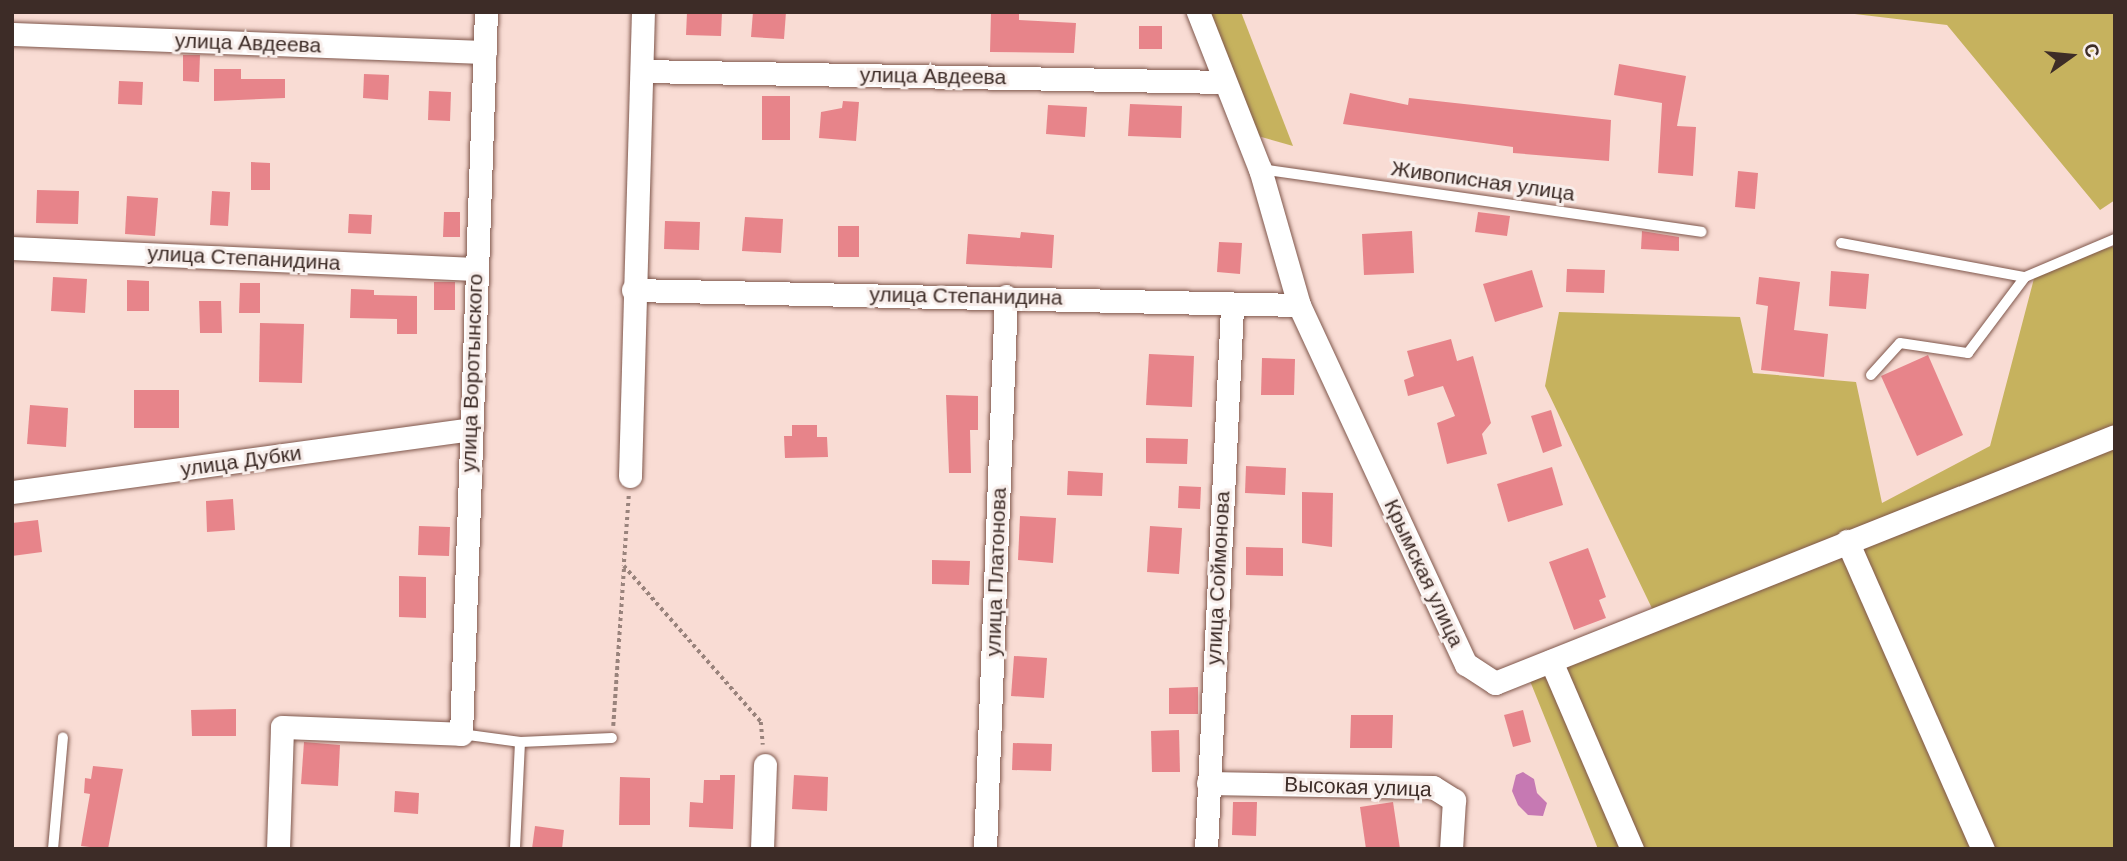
<!DOCTYPE html>
<meta charset="utf-8">
<style>
body{margin:0}
#map{position:relative;width:2127px;height:861px;overflow:hidden;background:#f9dcd4;font-family:"DM Sans",sans-serif}
div>[style]{position:absolute}
.green>*{inset:0;background:#c6b25e}
.water>*{inset:0;background:#c679b3}
.building>*{inset:0;background:#e7848a}
.path>*{height:3.5px;margin-top:-1.75px;transform-origin:0;background:repeating-linear-gradient(90deg,#99837c 0 3.5px,transparent 0 7px)}
.roads{filter:drop-shadow(0 0 2px #7f574c) drop-shadow(0 0 2px #7f574c)}
.lane>*{height:10px;margin:-5px;padding:0 5px;transform-origin:5px;border-radius:5px;background:#fff}
.street>*{height:23px;margin:-11.5px;padding:0 11.5px;transform-origin:11.5px;border-radius:11.5px;background:#fff}
span{translate:-50% -50%;white-space:nowrap;text-align:center;line-height:1.15;-webkit-text-stroke:6px #f8eeeb;paint-order:stroke}
.street-label{font-size:21px;color:#3d2c27}
.frame{position:absolute;inset:0;border:14px solid #3d2c27;pointer-events:none}
.north{position:absolute;left:2036px;top:21px;width:70px;height:70px;-webkit-text-stroke:5px #f8eeeb;paint-order:stroke;rotate:75deg;font-size:19px;font-weight:700;line-height:28px;text-align:center;color:#3d2c27}
.north::after{content:'';display:block;margin:auto;width:24px;height:32px;background:#3d2c27;clip-path:polygon(50% 0,100% 100%,50% 72%,0 100%)}
</style>
<div id="map">
<div class="green">
<div style="clip-path:polygon(1207px 12px,1241px 12px,1293px 146px,1258px 136px)"></div>
<div style="clip-path:polygon(1838px 12px,2115px 12px,2115px 200px,2100px 210px,1947px 25px)"></div>
<div style="clip-path:polygon(2115px 246px,2115px 849px,1598px 849px,1530px 681px,1660px 625px,1545px 386px,1559px 312px,1740px 317px,1753px 373px,1856px 382px,1882px 503px,1990px 446px,2037px 267px)"></div>
</div>
<div class="water">
<div style="clip-path:polygon(1523px 772px,1534px 779px,1537px 793px,1547px 803px,1543px 816px,1528px 815px,1518px 805px,1512px 791px,1516px 775px)"></div>
</div>
<div class="building">
<div style="clip-path:polygon(687px 12px,722px 12px,721px 36px,686px 35px)"></div>
<div style="clip-path:polygon(753px 12px,786px 12px,784px 39px,751px 37px)"></div>
<div style="clip-path:polygon(991px 12px,1019px 12px,1019px 20px,1076px 23px,1074px 53px,990px 52px)"></div>
<div style="clip-path:polygon(1139px 26px,1162px 26px,1162px 49px,1139px 49px)"></div>
<div style="clip-path:polygon(183px 55px,200px 55px,199px 82px,183px 81px)"></div>
<div style="clip-path:polygon(1619px 64px,1686px 76px,1677px 126px,1696px 127px,1693px 176px,1658px 173px,1662px 103px,1614px 95px)"></div>
<div style="clip-path:polygon(214px 69px,241px 69px,241px 79px,285px 79px,285px 98px,214px 101px)"></div>
<div style="clip-path:polygon(364px 74px,389px 75px,388px 100px,363px 98px)"></div>
<div style="clip-path:polygon(119px 81px,143px 82px,142px 105px,118px 104px)"></div>
<div style="clip-path:polygon(429px 91px,451px 92px,450px 121px,428px 120px)"></div>
<div style="clip-path:polygon(1350px 93px,1408px 105px,1409px 98px,1611px 120px,1609px 161px,1513px 153px,1513px 147px,1343px 124px)"></div>
<div style="clip-path:polygon(762px 96px,790px 96px,790px 140px,762px 140px)"></div>
<div style="clip-path:polygon(843px 101px,859px 102px,856px 141px,819px 138px,821px 112px,842px 108px)"></div>
<div style="clip-path:polygon(1130px 104px,1182px 106px,1181px 138px,1128px 136px)"></div>
<div style="clip-path:polygon(1048px 105px,1087px 107px,1085px 137px,1046px 134px)"></div>
<div style="clip-path:polygon(251px 162px,270px 163px,270px 190px,251px 190px)"></div>
<div style="clip-path:polygon(1738px 171px,1758px 173px,1755px 209px,1735px 207px)"></div>
<div style="clip-path:polygon(37px 190px,79px 191px,78px 224px,36px 223px)"></div>
<div style="clip-path:polygon(212px 191px,230px 192px,228px 226px,210px 225px)"></div>
<div style="clip-path:polygon(127px 196px,158px 198px,155px 236px,125px 234px)"></div>
<div style="clip-path:polygon(444px 212px,460px 212px,460px 237px,443px 237px)"></div>
<div style="clip-path:polygon(1478px 212px,1510px 216px,1507px 236px,1475px 232px)"></div>
<div style="clip-path:polygon(349px 214px,372px 215px,371px 234px,348px 233px)"></div>
<div style="clip-path:polygon(745px 217px,783px 219px,781px 253px,742px 251px)"></div>
<div style="clip-path:polygon(665px 221px,700px 222px,699px 250px,664px 249px)"></div>
<div style="clip-path:polygon(838px 226px,859px 226px,859px 257px,838px 257px)"></div>
<div style="clip-path:polygon(1412px 231px,1414px 273px,1364px 275px,1362px 234px)"></div>
<div style="clip-path:polygon(1642px 231px,1679px 237px,1679px 251px,1641px 249px)"></div>
<div style="clip-path:polygon(1021px 232px,1054px 235px,1052px 268px,966px 264px,968px 234px,1020px 238px)"></div>
<div style="clip-path:polygon(1219px 242px,1242px 243px,1240px 274px,1217px 272px)"></div>
<div style="clip-path:polygon(1567px 269px,1605px 270px,1604px 293px,1566px 292px)"></div>
<div style="clip-path:polygon(1532px 270px,1543px 307px,1495px 322px,1483px 284px)"></div>
<div style="clip-path:polygon(1831px 271px,1869px 274px,1866px 309px,1829px 306px)"></div>
<div style="clip-path:polygon(53px 277px,87px 279px,85px 313px,51px 311px)"></div>
<div style="clip-path:polygon(1759px 277px,1800px 282px,1794px 330px,1828px 334px,1824px 377px,1761px 370px,1768px 306px,1756px 304px)"></div>
<div style="clip-path:polygon(127px 280px,149px 281px,149px 311px,127px 311px)"></div>
<div style="clip-path:polygon(434px 282px,455px 282px,455px 310px,434px 310px)"></div>
<div style="clip-path:polygon(240px 283px,260px 283px,260px 313px,239px 313px)"></div>
<div style="clip-path:polygon(351px 289px,374px 290px,374px 295px,417px 296px,417px 334px,397px 334px,397px 319px,350px 318px)"></div>
<div style="clip-path:polygon(199px 301px,221px 301px,222px 333px,200px 333px)"></div>
<div style="clip-path:polygon(260px 323px,304px 324px,302px 383px,259px 382px)"></div>
<div style="clip-path:polygon(1451px 339px,1457px 361px,1473px 356px,1491px 423px,1482px 434px,1487px 454px,1447px 464px,1437px 423px,1455px 416px,1443px 386px,1408px 396px,1404px 380px,1414px 376px,1407px 351px)"></div>
<div style="clip-path:polygon(1149px 354px,1194px 356px,1192px 407px,1146px 405px)"></div>
<div style="clip-path:polygon(1928px 355px,1963px 435px,1917px 456px,1881px 376px)"></div>
<div style="clip-path:polygon(1262px 358px,1295px 359px,1294px 395px,1261px 395px)"></div>
<div style="clip-path:polygon(134px 390px,179px 390px,179px 428px,134px 428px)"></div>
<div style="clip-path:polygon(946px 395px,978px 396px,978px 430px,970px 430px,971px 473px,949px 473px)"></div>
<div style="clip-path:polygon(30px 405px,68px 408px,66px 447px,27px 444px)"></div>
<div style="clip-path:polygon(1551px 410px,1562px 446px,1543px 453px,1531px 416px)"></div>
<div style="clip-path:polygon(792px 425px,817px 425px,817px 437px,827px 437px,828px 457px,785px 458px,784px 436px,792px 436px)"></div>
<div style="clip-path:polygon(1146px 438px,1188px 439px,1187px 464px,1146px 463px)"></div>
<div style="clip-path:polygon(1246px 466px,1286px 468px,1285px 495px,1245px 493px)"></div>
<div style="clip-path:polygon(1552px 467px,1563px 505px,1508px 522px,1497px 484px)"></div>
<div style="clip-path:polygon(1068px 471px,1103px 473px,1102px 496px,1067px 495px)"></div>
<div style="clip-path:polygon(1179px 486px,1201px 487px,1200px 509px,1178px 508px)"></div>
<div style="clip-path:polygon(1302px 492px,1333px 493px,1332px 547px,1302px 543px)"></div>
<div style="clip-path:polygon(233px 499px,235px 530px,207px 532px,206px 501px)"></div>
<div style="clip-path:polygon(1020px 516px,1056px 518px,1053px 563px,1018px 560px)"></div>
<div style="clip-path:polygon(38px 520px,42px 552px,12px 556px,12px 523px)"></div>
<div style="clip-path:polygon(419px 526px,450px 527px,449px 556px,418px 555px)"></div>
<div style="clip-path:polygon(1150px 526px,1182px 528px,1179px 574px,1147px 572px)"></div>
<div style="clip-path:polygon(1246px 547px,1283px 548px,1283px 576px,1246px 575px)"></div>
<div style="clip-path:polygon(1588px 548px,1606px 597px,1599px 600px,1606px 618px,1574px 630px,1549px 562px)"></div>
<div style="clip-path:polygon(932px 560px,970px 561px,969px 585px,932px 584px)"></div>
<div style="clip-path:polygon(399px 576px,426px 577px,426px 618px,399px 617px)"></div>
<div style="clip-path:polygon(1014px 656px,1047px 658px,1044px 698px,1011px 696px)"></div>
<div style="clip-path:polygon(1198px 687px,1198px 714px,1169px 714px,1169px 688px)"></div>
<div style="clip-path:polygon(236px 709px,236px 736px,192px 736px,191px 710px)"></div>
<div style="clip-path:polygon(1523px 710px,1531px 742px,1513px 747px,1504px 715px)"></div>
<div style="clip-path:polygon(1351px 715px,1393px 715px,1392px 748px,1350px 748px)"></div>
<div style="clip-path:polygon(1179px 730px,1180px 772px,1152px 772px,1151px 731px)"></div>
<div style="clip-path:polygon(304px 742px,340px 745px,338px 786px,301px 784px)"></div>
<div style="clip-path:polygon(1013px 743px,1052px 744px,1051px 771px,1012px 770px)"></div>
<div style="clip-path:polygon(93px 766px,123px 769px,108px 849px,81px 846px,90px 794px,84px 793px,85px 778px,91px 779px)"></div>
<div style="clip-path:polygon(720px 775px,735px 775px,733px 829px,689px 827px,690px 802px,703px 803px,704px 780px,720px 780px)"></div>
<div style="clip-path:polygon(794px 775px,828px 777px,827px 811px,792px 809px)"></div>
<div style="clip-path:polygon(620px 777px,650px 778px,650px 825px,619px 825px)"></div>
<div style="clip-path:polygon(395px 791px,419px 793px,418px 814px,394px 812px)"></div>
<div style="clip-path:polygon(1233px 802px,1257px 802px,1256px 836px,1232px 835px)"></div>
<div style="clip-path:polygon(1393px 802px,1400px 849px,1366px 849px,1360px 807px)"></div>
<div style="clip-path:polygon(535px 826px,564px 830px,562px 849px,532px 849px)"></div>
</div>
<div class="path">
<div style="left:629px;top:496px;width:70px;rotate:94.1deg"></div>
<div style="left:624px;top:566px;width:208px;rotate:48.7deg"></div>
<div style="left:761px;top:722px;width:23px;rotate:85deg"></div>
<div style="left:613px;top:726px;width:160px;rotate:-86.1deg"></div>
</div>
<div class="roads">
<div class="lane">
<div style="left:1260px;top:169px;width:446px;rotate:8.1deg"></div>
<div style="left:1841px;top:243px;width:187px;rotate:10.5deg"></div>
<div style="left:2025px;top:277px;width:98px;rotate:-22.9deg"></div>
<div style="left:1871px;top:375px;width:43px;rotate:-47.8deg"></div>
<div style="left:1900px;top:343px;width:69px;rotate:8.4deg"></div>
<div style="left:1968px;top:353px;width:95px;rotate:-53.1deg"></div>
<div style="left:461px;top:734px;width:60px;rotate:7.7deg"></div>
<div style="left:520px;top:742px;width:107px;rotate:92.7deg"></div>
<div style="left:520px;top:742px;width:92px;rotate:-2.5deg"></div>
<div style="left:53px;top:849px;width:112px;rotate:-84.9deg"></div>
</div>
<div class="street">
<div style="left:1198px;top:12px;width:169px;rotate:68.5deg"></div>
<div style="left:1260px;top:169px;width:141px;rotate:74deg"></div>
<div style="left:1299px;top:305px;width:396px;rotate:65.1deg"></div>
<div style="left:1466px;top:664px;width:35px;rotate:33deg"></div>
<div style="left:1495px;top:683px;width:667px;rotate:-21.72deg"></div>
<div style="left:12px;top:34px;width:473px;rotate:2.2deg"></div>
<div style="left:642px;top:71px;width:582px;rotate:1.08deg"></div>
<div style="left:12px;top:248px;width:463px;rotate:2.6deg"></div>
<div style="left:633px;top:290px;width:666px;rotate:1.29deg"></div>
<div style="left:630px;top:476px;width:464px;rotate:-88.4deg"></div>
<div style="left:12px;top:492px;width:461px;rotate:-7.8deg"></div>
<div style="left:1847px;top:541px;width:337px;rotate:66.2deg"></div>
<div style="left:1551px;top:661px;width:205px;rotate:66.7deg"></div>
<div style="left:1208px;top:783px;width:225px;rotate:1deg"></div>
<div style="left:1433px;top:787px;width:25px;rotate:32deg"></div>
<div style="left:1454px;top:800px;width:49px;rotate:93.5deg"></div>
<div style="left:278px;top:849px;width:122px;rotate:-88.1deg"></div>
<div style="left:282px;top:727px;width:179px;rotate:2.2deg"></div>
<div style="left:461px;top:734px;width:722px;rotate:-88.02deg"></div>
<div style="left:762px;top:849px;width:84px;rotate:-88deg"></div>
<div style="left:985px;top:849px;width:553px;rotate:-87.83deg"></div>
<div style="left:1206px;top:849px;width:543px;rotate:-87.25deg"></div>
</div>
</div>
<div class="street-label">
<span style="left:248px;top:43px;rotate:2deg">улица Авдеева</span>
<span style="left:933px;top:76px;rotate:1deg">улица Авдеева</span>
<span style="left:1483px;top:181px;rotate:8deg">Живописная улица</span>
<span style="left:244px;top:258px;rotate:3deg">улица Степанидина</span>
<span style="left:966px;top:296px;rotate:1deg">улица Степанидина</span>
<span style="left:472px;top:373px;rotate:-88deg">улица Воротынского</span>
<span style="left:241px;top:461px;rotate:-8deg">улица Дубки</span>
<span style="left:996px;top:572px;rotate:-88deg">улица Платонова</span>
<span style="left:1424px;top:573px;rotate:65deg">Крымская улица</span>
<span style="left:1218px;top:578px;rotate:-87deg">улица Соймонова</span>
<span style="left:1358px;top:787px;rotate:2deg">Высокая улица</span>
</div>
<div class="frame"></div>
<div class="north">С</div>
</div>
